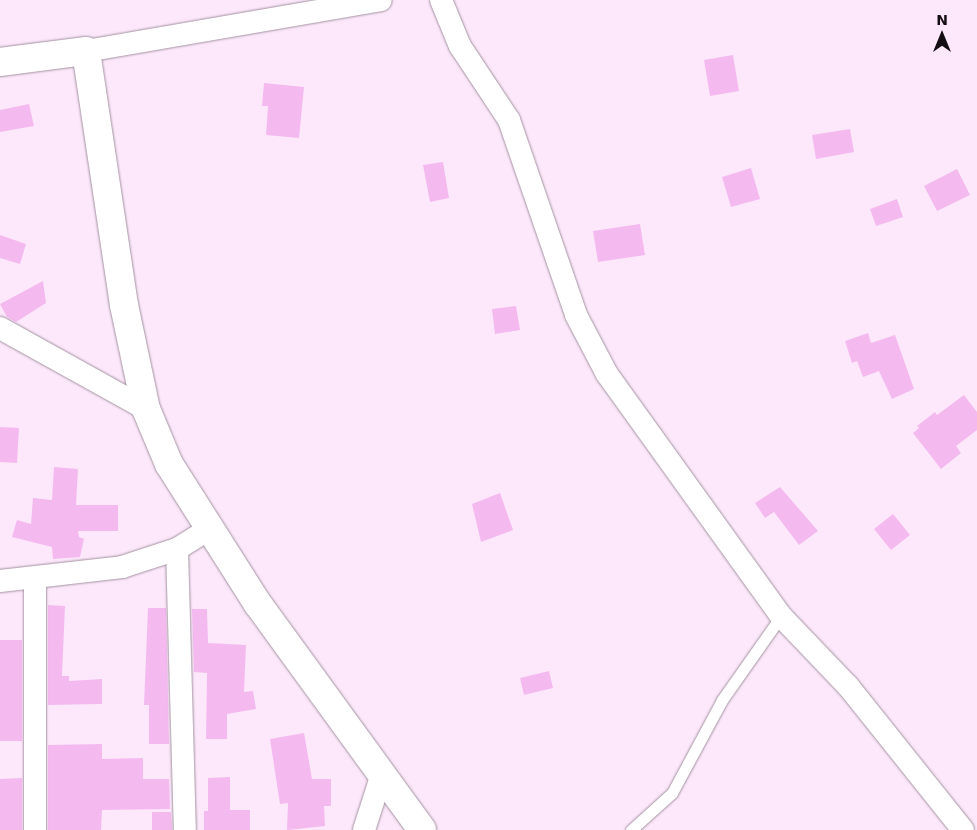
<!DOCTYPE html>
<style>
body{margin:0}
#map{position:relative;width:977px;height:830px;overflow:hidden;background:#fce8fa;font-family:"DejaVu Sans",sans-serif}
div>[style]{position:absolute}
.building>*{inset:0;background:#f4baf0}
.roads{filter:drop-shadow(0 0 1px #a492a2) drop-shadow(0 0 1px #a492a2)}
.service>*{height:11px;margin:-5.5px;padding:0 5.5px;transform-origin:5.5px;border-radius:5.5px;background:#fff}
.minor>*{height:22px;margin:-11px;padding:0 11px;transform-origin:11px;border-radius:11px;background:#fff}
.secondary>*{height:28px;margin:-14px;padding:0 14px;transform-origin:14px;border-radius:14px;background:#fff}
span{translate:-50% -50%;white-space:nowrap;text-align:center;line-height:1.15;-webkit-text-stroke:5px #fce8fa;paint-order:stroke}
.north{position:absolute;left:917px;top:10px;width:50px;height:50px;-webkit-text-stroke:4px #fce8fa;paint-order:stroke;rotate:0deg;font-size:14px;font-weight:700;line-height:20px;text-align:center;color:#140e14}
.north::after{content:'';display:block;margin:auto;width:18px;height:22px;background:#140e14;clip-path:polygon(50% 0,100% 100%,50% 72%,0 100%)}
</style>
<div id="map">
<div class="building">
<div style="clip-path:polygon(733px 55px,739px 91px,710px 96px,704px 60px)"></div>
<div style="clip-path:polygon(264px 83px,304px 87px,299px 138px,266px 135px,268px 106px,262px 106px)"></div>
<div style="clip-path:polygon(29px 104px,34px 126px,0 132px,0 110px)"></div>
<div style="clip-path:polygon(850px 129px,854px 152px,816px 159px,812px 135px)"></div>
<div style="clip-path:polygon(443px 162px,449px 198px,430px 202px,423px 165px)"></div>
<div style="clip-path:polygon(751px 168px,760px 199px,731px 207px,722px 177px)"></div>
<div style="clip-path:polygon(957px 169px,970px 195px,937px 211px,924px 186px)"></div>
<div style="clip-path:polygon(897px 199px,903px 217px,876px 226px,870px 209px)"></div>
<div style="clip-path:polygon(640px 224px,645px 255px,598px 262px,593px 231px)"></div>
<div style="clip-path:polygon(0 235px,26px 244px,20px 264px,0 258px)"></div>
<div style="clip-path:polygon(43px 281px,46px 303px,16px 322px,7px 317px,0 304px)"></div>
<div style="clip-path:polygon(516px 306px,520px 330px,495px 334px,492px 309px)"></div>
<div style="clip-path:polygon(868px 333px,871px 343px,895px 335px,914px 389px,892px 399px,879px 371px,863px 377px,857px 361px,852px 363px,845px 341px)"></div>
<div style="clip-path:polygon(964px 395px,977px 412px,977px 430px,956px 446px,961px 453px,941px 469px,913px 433px,919px 428px,917px 426px,935px 412px,937px 415px)"></div>
<div style="clip-path:polygon(0 427px,19px 428px,17px 463px,0 462px)"></div>
<div style="clip-path:polygon(54px 467px,78px 469px,76px 505px,118px 505px,118px 531px,78px 531px,79px 537px,84px 539px,80px 557px,53px 559px,52px 547px,12px 537px,17px 520px,31px 524px,33px 498px,52px 500px)"></div>
<div style="clip-path:polygon(780px 487px,818px 531px,799px 545px,774px 512px,765px 518px,755px 503px)"></div>
<div style="clip-path:polygon(500px 493px,513px 530px,481px 542px,472px 504px)"></div>
<div style="clip-path:polygon(893px 514px,910px 535px,891px 550px,874px 529px)"></div>
<div style="clip-path:polygon(48px 605px,65px 606px,62px 676px,69px 676px,69px 681px,102px 679px,102px 704px,48px 705px)"></div>
<div style="clip-path:polygon(148px 608px,166px 608px,169px 744px,149px 744px,149px 705px,144px 705px)"></div>
<div style="clip-path:polygon(192px 609px,207px 609px,208px 643px,246px 645px,244px 692px,253px 691px,256px 709px,227px 714px,227px 739px,206px 739px,207px 673px,194px 672px)"></div>
<div style="clip-path:polygon(0 640px,22px 640px,22px 741px,0 741px)"></div>
<div style="clip-path:polygon(549px 671px,553px 688px,524px 695px,520px 678px)"></div>
<div style="clip-path:polygon(304px 733px,312px 779px,331px 779px,331px 806px,324px 806px,325px 826px,287px 830px,288px 803px,280px 804px,270px 739px)"></div>
<div style="clip-path:polygon(102px 744px,102px 759px,143px 758px,143px 779px,169px 779px,170px 809px,102px 810px,101px 830px,48px 830px,48px 745px)"></div>
<div style="clip-path:polygon(230px 777px,230px 810px,250px 810px,250px 830px,204px 830px,204px 811px,208px 811px,208px 778px)"></div>
<div style="clip-path:polygon(22px 778px,22px 830px,0 830px,0 779px)"></div>
<div style="clip-path:polygon(152px 812px,171px 812px,172px 830px,152px 830px)"></div>
</div>
<div class="roads">
<div class="service">
<div style="left:631px;top:830px;width:55px;rotate:-42.1deg"></div>
<div style="left:672px;top:793px;width:106px;rotate:-61.7deg"></div>
<div style="left:722px;top:700px;width:103px;rotate:-54.9deg"></div>
</div>
<div class="minor">
<div style="left:441px;top:0;width:50px;rotate:67.6deg"></div>
<div style="left:460px;top:46px;width:89px;rotate:56.5deg"></div>
<div style="left:509px;top:120px;width:206px;rotate:71deg"></div>
<div style="left:576px;top:315px;width:67px;rotate:62.3deg"></div>
<div style="left:607px;top:374px;width:298px;rotate:54.3deg"></div>
<div style="left:781px;top:616px;width:97px;rotate:46.3deg"></div>
<div style="left:848px;top:686px;width:184px;rotate:51.4deg"></div>
<div style="left:86px;top:51px;width:299px;rotate:-9.8deg"></div>
<div style="left:0;top:328px;width:167px;rotate:29deg"></div>
<div style="left:177px;top:549px;width:281px;rotate:88.4deg"></div>
<div style="left:0;top:581px;width:123px;rotate:-6.5deg"></div>
<div style="left:122px;top:567px;width:58px;rotate:-18.1deg"></div>
<div style="left:177px;top:549px;width:38px;rotate:-32deg"></div>
<div style="left:35px;top:830px;width:251px;rotate:-90deg"></div>
<div style="left:364px;top:830px;width:56px;rotate:-72.2deg"></div>
</div>
<div class="secondary">
<div style="left:0;top:62px;width:87px;rotate:-7.3deg"></div>
<div style="left:86px;top:51px;width:257px;rotate:81.5deg"></div>
<div style="left:124px;top:305px;width:106px;rotate:78.1deg"></div>
<div style="left:146px;top:409px;width:60px;rotate:67.3deg"></div>
<div style="left:169px;top:464px;width:166px;rotate:57.6deg"></div>
<div style="left:258px;top:604px;width:279px;rotate:54deg"></div>
</div>
</div>
<div class="north">N</div>
</div>
